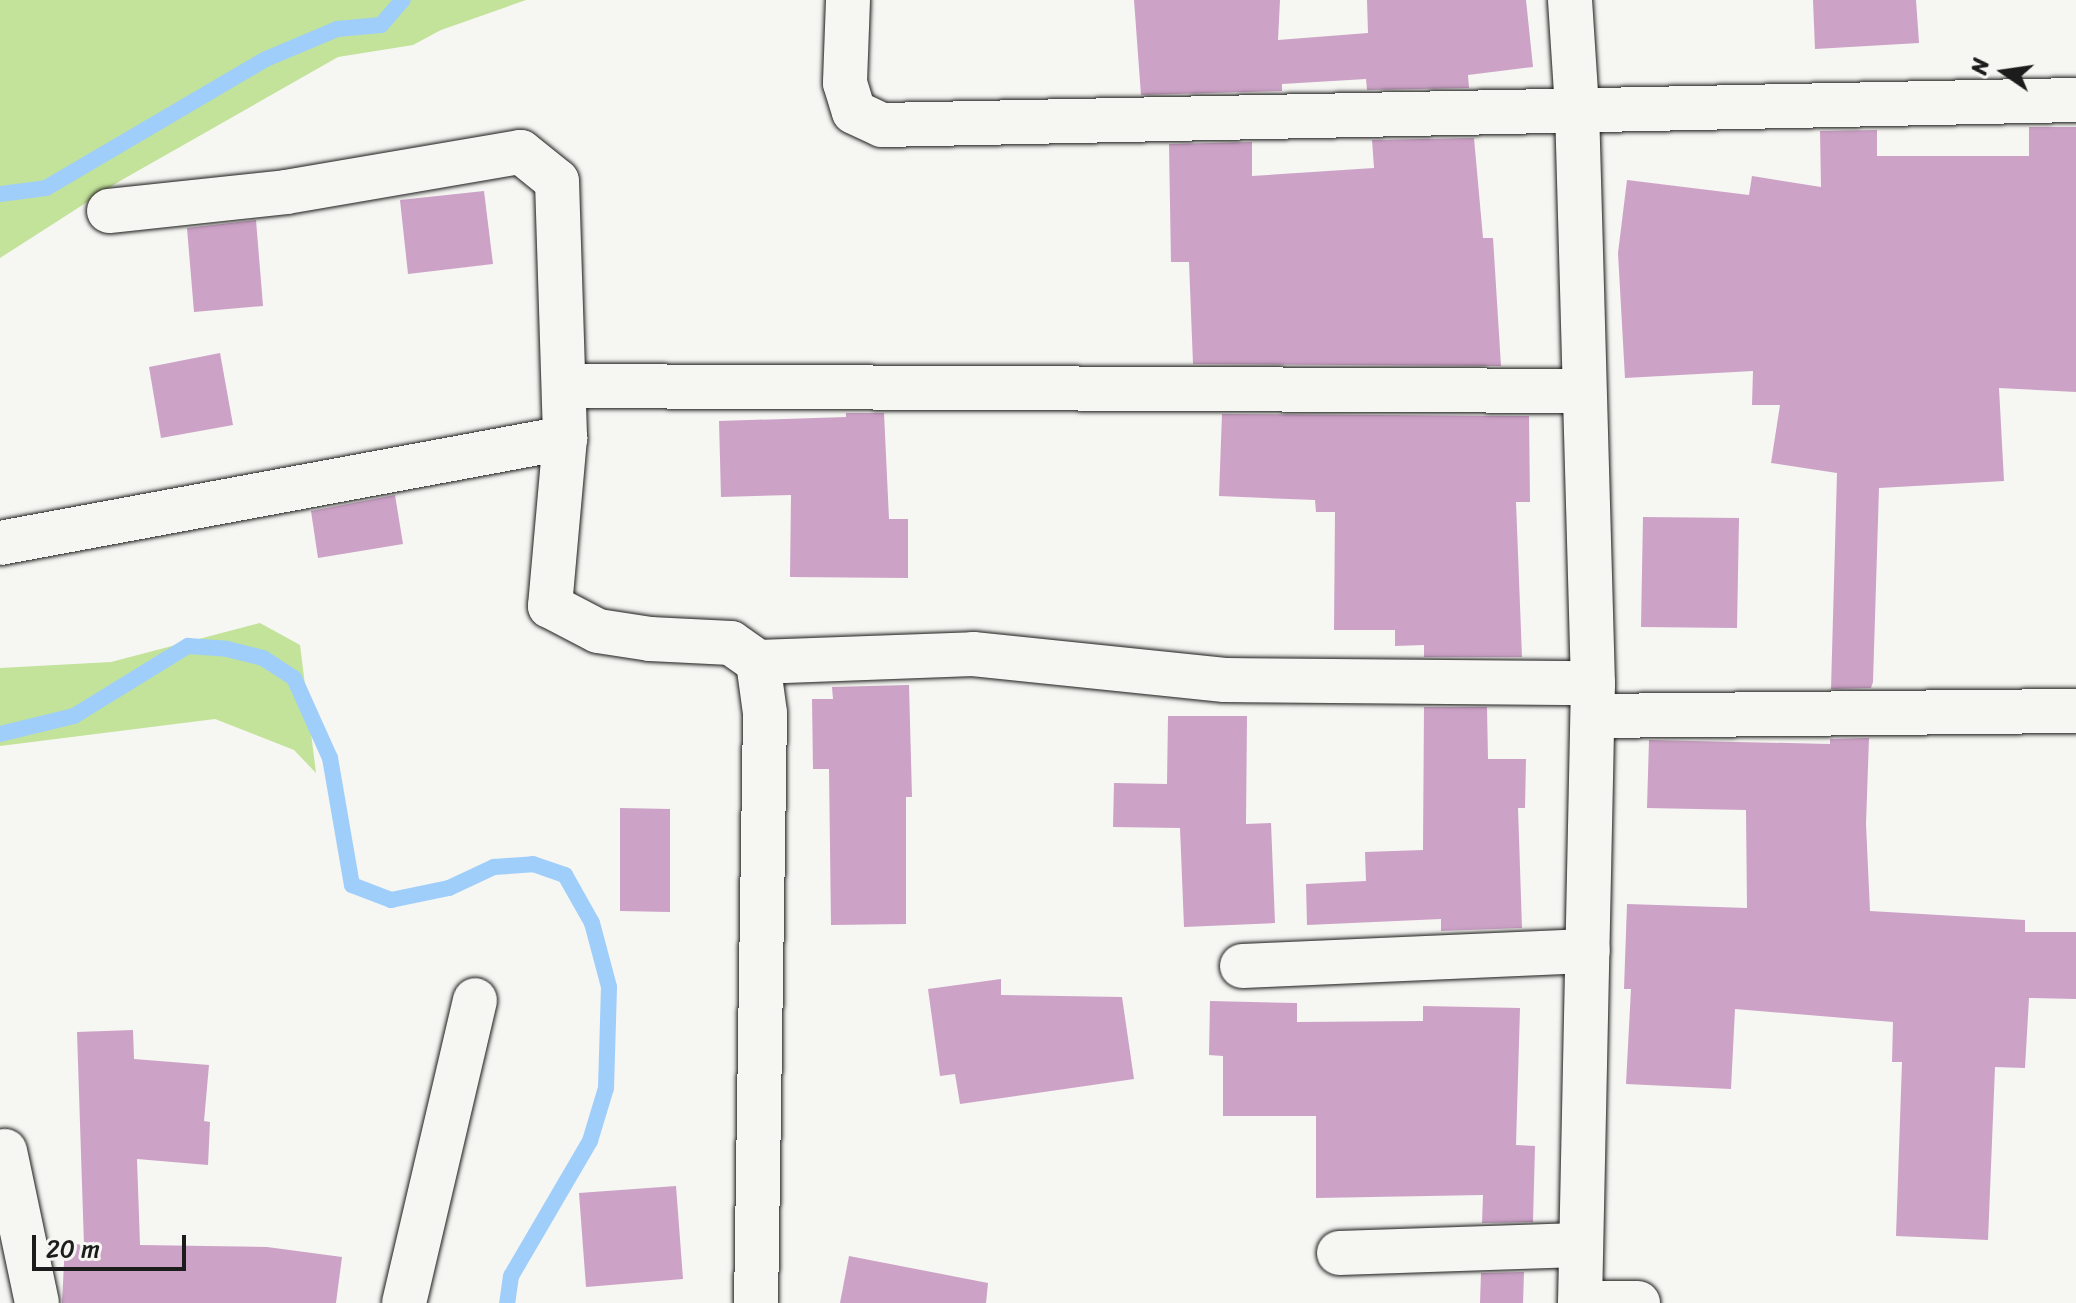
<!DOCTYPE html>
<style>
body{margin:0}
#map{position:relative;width:2076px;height:1303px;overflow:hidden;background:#f6f6f2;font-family:Sriracha,sans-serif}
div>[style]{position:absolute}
.green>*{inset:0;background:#c3e29a}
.stream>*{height:16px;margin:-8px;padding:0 8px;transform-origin:8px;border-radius:8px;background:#9fcefb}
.building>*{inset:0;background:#cca2c7}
.roads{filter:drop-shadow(0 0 2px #1c1c1c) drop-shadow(0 0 2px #1c1c1c)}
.minor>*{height:44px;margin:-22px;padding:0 22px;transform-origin:22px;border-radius:22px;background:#f6f6f2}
span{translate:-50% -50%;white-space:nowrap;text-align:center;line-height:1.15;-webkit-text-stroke:8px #f6f6f2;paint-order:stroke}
.north{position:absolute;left:1964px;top:32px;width:80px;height:80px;-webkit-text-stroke:6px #f6f6f2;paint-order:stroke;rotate:283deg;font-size:22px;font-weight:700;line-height:32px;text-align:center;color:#1c1c1c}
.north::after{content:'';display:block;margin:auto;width:28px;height:36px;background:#1c1c1c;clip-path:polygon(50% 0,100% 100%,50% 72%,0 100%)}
.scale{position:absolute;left:32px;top:1235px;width:154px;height:36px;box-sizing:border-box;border:4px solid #1c1c1c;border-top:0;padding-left:10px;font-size:24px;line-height:28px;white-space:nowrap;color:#1c1c1c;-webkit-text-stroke:6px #f6f6f2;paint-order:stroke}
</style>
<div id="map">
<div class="green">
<div style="clip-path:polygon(0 0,526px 0,441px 30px,413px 45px,338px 57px,120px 181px,0 258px)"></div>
<div style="clip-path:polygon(260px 623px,300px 645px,316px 773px,294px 750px,215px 719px,0 746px,0 668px,111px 662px)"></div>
</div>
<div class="stream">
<div style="left:0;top:194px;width:46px;rotate:-7.4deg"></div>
<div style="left:46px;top:188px;width:255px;rotate:-30.4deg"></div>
<div style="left:266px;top:59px;width:77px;rotate:-22.9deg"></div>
<div style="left:337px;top:29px;width:44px;rotate:-5.2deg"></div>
<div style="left:381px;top:25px;width:33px;rotate:-49deg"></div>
<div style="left:0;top:734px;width:76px;rotate:-13.7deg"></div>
<div style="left:74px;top:716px;width:134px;rotate:-31.6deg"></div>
<div style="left:188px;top:646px;width:39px;rotate:4deg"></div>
<div style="left:227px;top:649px;width:37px;rotate:14deg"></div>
<div style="left:263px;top:658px;width:37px;rotate:33deg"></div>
<div style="left:294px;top:678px;width:88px;rotate:65.8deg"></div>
<div style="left:330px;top:758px;width:129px;rotate:80.2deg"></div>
<div style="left:352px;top:885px;width:42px;rotate:21deg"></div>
<div style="left:391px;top:900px;width:59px;rotate:-11.7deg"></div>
<div style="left:449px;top:888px;width:50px;rotate:-25deg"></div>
<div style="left:494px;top:867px;width:39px;rotate:-4deg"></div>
<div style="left:533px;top:864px;width:34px;rotate:19deg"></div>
<div style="left:565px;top:875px;width:55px;rotate:60.6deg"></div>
<div style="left:592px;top:923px;width:66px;rotate:75.1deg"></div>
<div style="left:609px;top:987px;width:101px;rotate:91.7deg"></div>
<div style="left:606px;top:1088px;width:55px;rotate:106.8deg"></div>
<div style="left:590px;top:1141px;width:156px;rotate:120.3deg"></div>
<div style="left:511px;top:1276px;width:27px;rotate:98deg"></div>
</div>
<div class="building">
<div style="clip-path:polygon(1134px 0,1280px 0,1278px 40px,1368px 33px,1367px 0,1526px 0,1533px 67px,1468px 75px,1469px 88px,1367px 90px,1366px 79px,1282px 84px,1282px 91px,1141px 95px)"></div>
<div style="clip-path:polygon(1813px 0,1916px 0,1919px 43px,1815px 49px)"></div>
<div style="clip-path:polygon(2029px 127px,2076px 127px,2076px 392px,1999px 388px,2004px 481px,1879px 488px,1873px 682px,1871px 688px,1831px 689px,1837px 473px,1771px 463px,1780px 405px,1752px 405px,1753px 371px,1625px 378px,1618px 253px,1627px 180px,1749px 195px,1752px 176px,1821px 187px,1820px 131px,1877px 130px,1877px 156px,2029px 156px)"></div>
<div style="clip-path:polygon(1474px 138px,1483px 238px,1493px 238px,1501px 366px,1193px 364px,1189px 262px,1171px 262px,1169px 144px,1252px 142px,1252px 176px,1374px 168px,1372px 140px)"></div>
<div style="clip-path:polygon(484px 191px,493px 264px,408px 274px,400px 200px)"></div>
<div style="clip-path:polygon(256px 220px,263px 306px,194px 312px,187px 228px)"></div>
<div style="clip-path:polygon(220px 353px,233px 425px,161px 438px,149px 367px)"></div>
<div style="clip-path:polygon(846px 413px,884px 413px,889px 519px,908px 519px,908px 578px,790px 577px,791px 495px,721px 497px,719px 421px,846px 417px)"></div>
<div style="clip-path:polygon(1222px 414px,1529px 416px,1530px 502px,1516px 502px,1522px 657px,1424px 657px,1424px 645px,1395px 646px,1395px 630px,1334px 630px,1335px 512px,1316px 512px,1315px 500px,1219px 496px)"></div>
<div style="clip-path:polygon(395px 495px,403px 544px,318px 558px,311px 511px)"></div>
<div style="clip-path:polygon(1643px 517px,1739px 518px,1737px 628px,1641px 627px)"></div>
<div style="clip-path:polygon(909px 685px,912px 797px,906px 797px,906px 924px,831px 925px,829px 769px,813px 769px,812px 699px,833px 699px,832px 687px)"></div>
<div style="clip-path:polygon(1424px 707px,1487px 707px,1488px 759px,1526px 759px,1525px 808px,1518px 808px,1522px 928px,1441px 931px,1441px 919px,1307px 925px,1306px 884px,1366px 881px,1365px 852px,1423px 850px)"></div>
<div style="clip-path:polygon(1168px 716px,1247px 716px,1246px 824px,1271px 823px,1275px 923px,1184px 927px,1180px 828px,1113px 827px,1114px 783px,1167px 784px)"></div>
<div style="clip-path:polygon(1869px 738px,1866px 824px,1870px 911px,2025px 920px,2025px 932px,2076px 932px,2076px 999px,2029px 998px,2025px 1068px,1995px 1067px,1988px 1240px,1896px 1236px,1902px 1062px,1892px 1062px,1893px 1022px,1735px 1009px,1731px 1089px,1626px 1084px,1631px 989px,1624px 989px,1627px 904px,1747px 908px,1746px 810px,1647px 808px,1649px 740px,1830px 744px,1830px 739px)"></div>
<div style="clip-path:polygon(620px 808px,670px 809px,670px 912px,620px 911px)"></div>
<div style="clip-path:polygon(1001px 979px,1001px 995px,1122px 997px,1134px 1079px,960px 1104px,955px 1074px,940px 1076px,928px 989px)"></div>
<div style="clip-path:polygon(1210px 1001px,1297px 1003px,1297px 1022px,1423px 1021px,1423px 1006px,1520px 1008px,1516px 1145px,1535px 1146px,1533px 1222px,1482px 1223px,1483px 1195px,1316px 1198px,1316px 1116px,1223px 1116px,1223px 1056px,1209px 1055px)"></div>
<div style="clip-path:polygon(133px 1030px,134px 1059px,209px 1065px,204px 1121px,210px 1122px,208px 1165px,137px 1159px,140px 1245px,267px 1247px,342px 1257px,336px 1303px,62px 1303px,65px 1243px,84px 1245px,77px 1032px)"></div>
<div style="clip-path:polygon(676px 1186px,683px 1279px,586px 1287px,579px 1193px)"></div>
<div style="clip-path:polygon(849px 1256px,988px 1283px,986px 1303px,840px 1303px)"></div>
<div style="clip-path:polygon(1524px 1272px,1523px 1303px,1480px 1303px,1481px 1273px)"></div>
</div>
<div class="roads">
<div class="minor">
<div style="left:848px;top:0;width:83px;rotate:92.1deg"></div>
<div style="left:845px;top:83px;width:30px;rotate:73deg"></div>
<div style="left:854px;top:112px;width:31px;rotate:25deg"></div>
<div style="left:882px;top:125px;width:1194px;rotate:-1.2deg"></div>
<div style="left:1570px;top:0;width:108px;rotate:86.3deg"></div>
<div style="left:1577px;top:108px;width:575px;rotate:88.41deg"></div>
<div style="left:1593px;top:683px;width:620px;rotate:91.2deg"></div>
<div style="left:109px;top:211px;width:178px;rotate:-6.1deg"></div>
<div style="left:286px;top:192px;width:238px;rotate:-9.7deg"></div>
<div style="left:521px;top:152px;width:46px;rotate:38.9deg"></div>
<div style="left:557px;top:181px;width:257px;rotate:88.2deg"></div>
<div style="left:565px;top:438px;width:169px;rotate:95.1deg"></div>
<div style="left:550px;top:606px;width:54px;rotate:27.5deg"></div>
<div style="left:598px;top:631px;width:53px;rotate:8.7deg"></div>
<div style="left:650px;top:639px;width:81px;rotate:2.8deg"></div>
<div style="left:731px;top:643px;width:33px;rotate:35deg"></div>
<div style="left:758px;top:662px;width:51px;rotate:82.2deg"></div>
<div style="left:765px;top:713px;width:590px;rotate:90.87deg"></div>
<div style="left:564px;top:386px;width:1019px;rotate:0.28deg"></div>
<div style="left:0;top:543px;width:575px;rotate:-10.53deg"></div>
<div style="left:758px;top:662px;width:215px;rotate:-2.1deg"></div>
<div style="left:973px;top:654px;width:253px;rotate:5.9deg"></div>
<div style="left:1225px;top:680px;width:368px;rotate:0.5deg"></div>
<div style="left:1593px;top:716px;width:483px;rotate:-0.6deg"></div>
<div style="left:1242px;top:966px;width:346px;rotate:-2.5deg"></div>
<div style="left:5px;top:1151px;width:155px;rotate:78.1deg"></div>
<div style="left:1339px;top:1253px;width:240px;rotate:-1.9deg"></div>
<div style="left:404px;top:1303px;width:311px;rotate:-76.8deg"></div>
<div style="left:1580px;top:1303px;width:58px"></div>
</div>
</div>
<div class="north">N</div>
<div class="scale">20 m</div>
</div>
